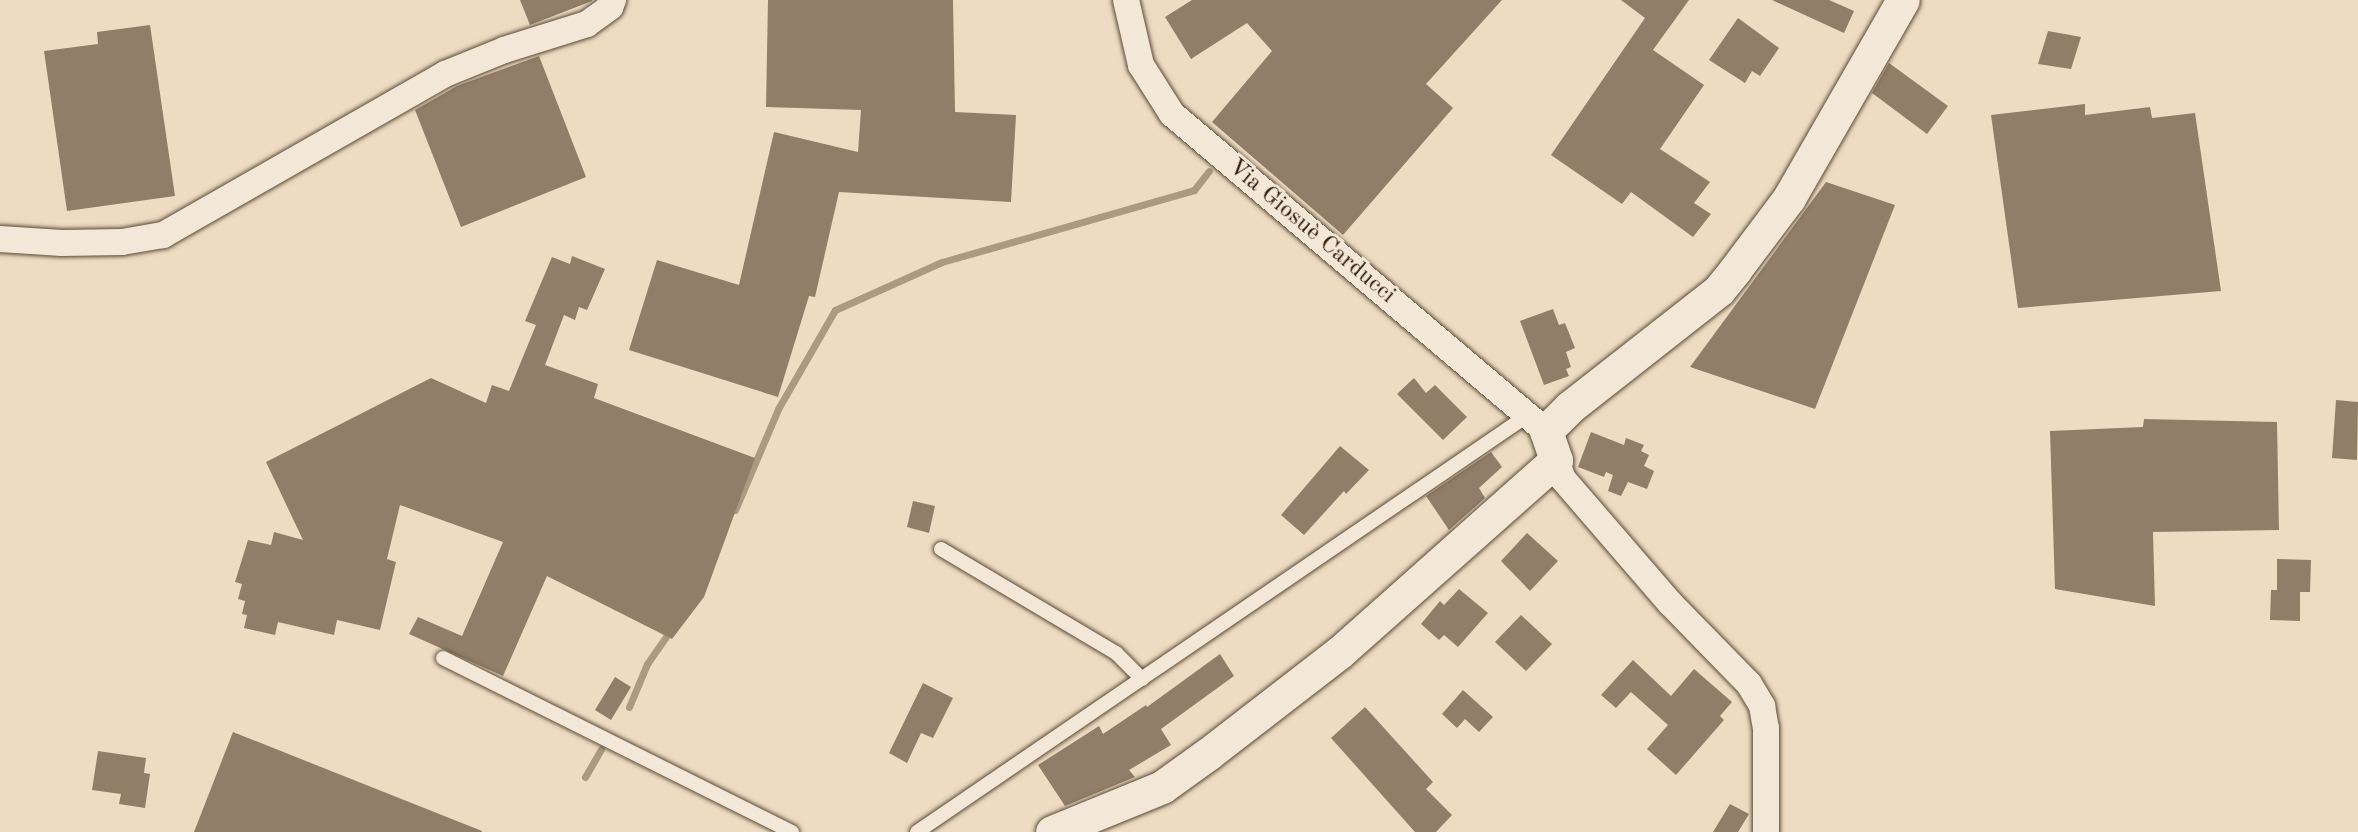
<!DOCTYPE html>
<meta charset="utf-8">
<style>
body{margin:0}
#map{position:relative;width:2358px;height:832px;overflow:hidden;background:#eddcc1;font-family:"Old Standard TT",serif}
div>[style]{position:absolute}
.stream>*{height:7px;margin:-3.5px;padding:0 3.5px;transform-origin:3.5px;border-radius:3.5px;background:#ab9982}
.building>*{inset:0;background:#907e69}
.roads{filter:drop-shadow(0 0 2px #5c4937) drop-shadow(0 0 2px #5c4937)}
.service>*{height:14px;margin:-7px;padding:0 7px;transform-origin:7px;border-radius:7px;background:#f3e8d7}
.minor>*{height:26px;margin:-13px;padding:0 13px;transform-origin:13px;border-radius:13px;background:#f3e8d7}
.tertiary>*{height:33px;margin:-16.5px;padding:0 16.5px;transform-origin:16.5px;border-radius:16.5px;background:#f3e8d7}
span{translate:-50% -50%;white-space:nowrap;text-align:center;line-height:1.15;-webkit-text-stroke:6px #f3e8d7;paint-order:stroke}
.street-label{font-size:24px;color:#2c1809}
</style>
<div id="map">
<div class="stream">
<div style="left:735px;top:510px;width:110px;rotate:-66.9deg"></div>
<div style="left:778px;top:409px;width:114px;rotate:-60.1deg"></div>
<div style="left:835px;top:310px;width:117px;rotate:-24.2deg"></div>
<div style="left:942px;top:262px;width:262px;rotate:-15.9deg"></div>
<div style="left:1194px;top:190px;width:24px;rotate:-52deg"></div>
<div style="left:629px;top:707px;width:47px;rotate:-67.3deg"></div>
<div style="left:647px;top:664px;width:44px;rotate:-55.2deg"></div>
<div style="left:585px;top:777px;width:32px;rotate:-60deg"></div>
</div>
<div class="building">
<div style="clip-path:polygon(520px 0,592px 0,592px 1px,530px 25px)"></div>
<div style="clip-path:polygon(768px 0,953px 0,955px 112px,1016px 115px,1011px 202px,839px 192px,815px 297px,809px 296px,778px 397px,629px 350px,657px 260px,739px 285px,774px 132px,858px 152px,861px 110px,766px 107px)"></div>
<div style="clip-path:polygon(1192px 0,1502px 0,1426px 84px,1453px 108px,1343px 235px,1212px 122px,1272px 51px,1247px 23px,1191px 59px,1165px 17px)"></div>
<div style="clip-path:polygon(1621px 0,1689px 0,1653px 50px,1704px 85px,1660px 149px,1710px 182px,1694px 203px,1711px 214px,1693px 237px,1631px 192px,1622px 204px,1551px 155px,1645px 18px)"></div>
<div style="clip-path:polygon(1772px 0,1829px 0,1854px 11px,1844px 33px)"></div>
<div style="clip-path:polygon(1738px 18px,1779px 48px,1760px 76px,1752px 71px,1745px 83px,1709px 60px)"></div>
<div style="clip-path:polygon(150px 25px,175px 196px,67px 211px,44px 51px,98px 44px,97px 32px)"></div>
<div style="clip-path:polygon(2048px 31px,2081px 37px,2071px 69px,2038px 64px)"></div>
<div style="clip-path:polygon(539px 56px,586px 177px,461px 227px,415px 110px,457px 86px)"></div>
<div style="clip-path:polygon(1889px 63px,1948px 106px,1927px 134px,1872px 93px)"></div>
<div style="clip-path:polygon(2085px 104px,2085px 115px,2150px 107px,2152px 118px,2195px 113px,2221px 291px,2018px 308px,1991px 115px)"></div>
<div style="clip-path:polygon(1826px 182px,1895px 205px,1815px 409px,1690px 367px)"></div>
<div style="clip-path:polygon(572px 256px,605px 269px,587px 310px,579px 307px,575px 320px,564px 315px,545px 365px,598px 384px,594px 398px,755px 458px,704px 597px,672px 639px,547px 576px,503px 676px,409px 634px,418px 617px,462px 636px,503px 542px,400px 505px,387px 559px,396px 562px,380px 630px,337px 620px,334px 635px,278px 622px,275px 635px,244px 628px,247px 615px,242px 614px,245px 601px,238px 599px,242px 584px,235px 582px,248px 540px,271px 545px,274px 532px,303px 540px,266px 462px,431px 378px,486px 403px,492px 385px,509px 391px,536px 325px,525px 321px,552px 257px,570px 264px)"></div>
<div style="clip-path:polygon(1553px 309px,1559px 325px,1565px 323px,1575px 348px,1566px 352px,1571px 367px,1566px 369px,1569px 376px,1544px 385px,1520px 321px)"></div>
<div style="clip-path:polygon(1414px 378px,1426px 393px,1435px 385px,1467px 417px,1443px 440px,1397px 394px)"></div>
<div style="clip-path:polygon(2336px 400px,2358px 402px,2357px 460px,2332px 458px)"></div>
<div style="clip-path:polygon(2144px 419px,2277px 422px,2279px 530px,2153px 532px,2155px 606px,2055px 589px,2050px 431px,2143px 427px)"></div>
<div style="clip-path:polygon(1591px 432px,1624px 445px,1626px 438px,1644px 445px,1641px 451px,1649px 455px,1644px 466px,1654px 471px,1647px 489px,1628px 482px,1621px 496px,1608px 491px,1613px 475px,1606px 472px,1604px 477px,1578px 467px)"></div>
<div style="clip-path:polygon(1340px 446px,1369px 470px,1346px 494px,1344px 491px,1304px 535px,1281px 515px)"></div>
<div style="clip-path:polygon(1491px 452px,1502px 467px,1479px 488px,1485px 498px,1449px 530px,1426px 496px)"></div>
<div style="clip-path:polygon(913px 501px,935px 506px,929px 533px,907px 527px)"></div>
<div style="clip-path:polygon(1527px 533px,1558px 561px,1530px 591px,1501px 561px)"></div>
<div style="clip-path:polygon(2277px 559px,2311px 560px,2310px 592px,2300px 592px,2300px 621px,2270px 620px,2271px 590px,2277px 590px)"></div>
<div style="clip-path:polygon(1459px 589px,1488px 613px,1458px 647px,1444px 635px,1439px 640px,1421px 624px,1440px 601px,1444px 605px)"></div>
<div style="clip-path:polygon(1521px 615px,1552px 644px,1526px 671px,1495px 642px)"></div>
<div style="clip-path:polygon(1220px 654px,1234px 676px,1161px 729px,1171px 745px,1129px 770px,1135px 777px,1065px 806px,1038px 765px,1099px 726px,1103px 734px,1146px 705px,1147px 707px)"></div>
<div style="clip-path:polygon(1633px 660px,1671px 696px,1694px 669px,1732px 702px,1720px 716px,1724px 720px,1676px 775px,1647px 749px,1668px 725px,1631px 692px,1616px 708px,1601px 695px)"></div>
<div style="clip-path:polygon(615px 677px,631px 687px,611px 720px,595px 710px)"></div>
<div style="clip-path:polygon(923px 683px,953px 698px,933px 738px,921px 733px,907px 763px,889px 753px)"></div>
<div style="clip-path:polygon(1463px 690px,1493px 717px,1479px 732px,1465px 719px,1457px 728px,1442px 714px)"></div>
<div style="clip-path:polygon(1365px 707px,1433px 782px,1426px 789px,1452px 815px,1436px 832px,1415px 832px,1331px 738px)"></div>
<div style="clip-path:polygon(233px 732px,482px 831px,482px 832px,194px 832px)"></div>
<div style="clip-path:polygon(98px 751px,146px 758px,144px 773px,150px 774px,145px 808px,119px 804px,121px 794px,92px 790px)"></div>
<div style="clip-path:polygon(1730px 804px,1749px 814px,1738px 832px,1713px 832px)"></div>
</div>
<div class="roads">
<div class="service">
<div style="left:941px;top:549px;width:204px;rotate:30.7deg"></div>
<div style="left:1116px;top:653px;width:37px;rotate:45deg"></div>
<div style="left:443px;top:658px;width:390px;rotate:26.5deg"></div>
<div style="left:917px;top:832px;width:740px;rotate:-34.31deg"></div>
</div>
<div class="minor">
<div style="left:1126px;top:0;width:67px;rotate:77deg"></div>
<div style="left:1141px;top:65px;width:58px;rotate:57.7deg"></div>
<div style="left:1172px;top:114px;width:490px;rotate:40.3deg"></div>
<div style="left:0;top:239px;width:62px;rotate:3.7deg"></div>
<div style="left:62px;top:243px;width:60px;rotate:-1deg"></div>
<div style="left:122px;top:242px;width:42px;rotate:-9.7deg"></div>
<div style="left:163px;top:235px;width:325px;rotate:-29.7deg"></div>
<div style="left:445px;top:74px;width:64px;rotate:-22.1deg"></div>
<div style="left:504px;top:50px;width:87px;rotate:-17.4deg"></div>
<div style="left:587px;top:24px;width:29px;rotate:-36deg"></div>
<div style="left:610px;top:7px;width:8px;rotate:-67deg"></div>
<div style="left:1556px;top:460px;width:20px;rotate:70deg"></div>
<div style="left:1563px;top:479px;width:164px;rotate:49.2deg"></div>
<div style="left:1670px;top:603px;width:113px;rotate:45.7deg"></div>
<div style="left:1749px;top:684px;width:26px;rotate:59deg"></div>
<div style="left:1762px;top:706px;width:22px;rotate:80deg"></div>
<div style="left:1766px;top:728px;width:104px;rotate:90deg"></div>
</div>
<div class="tertiary">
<div style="left:1052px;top:832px;width:119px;rotate:-22.2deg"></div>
<div style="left:1162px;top:787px;width:57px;rotate:-35.7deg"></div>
<div style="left:1208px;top:754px;width:167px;rotate:-37.7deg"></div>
<div style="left:1340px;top:652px;width:289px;rotate:-41.6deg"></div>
<div style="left:1556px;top:460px;width:31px;rotate:-109deg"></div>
<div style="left:1546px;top:431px;width:34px;rotate:-45deg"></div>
<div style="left:1570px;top:407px;width:189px;rotate:-38.1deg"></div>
<div style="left:1719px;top:290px;width:26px;rotate:-51deg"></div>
<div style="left:1735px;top:270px;width:90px;rotate:-53.1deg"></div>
<div style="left:1789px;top:198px;width:228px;rotate:-60.1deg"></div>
</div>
</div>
<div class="street-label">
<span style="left:1311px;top:232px;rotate:40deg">Via Giosuè Carducci</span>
</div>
</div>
